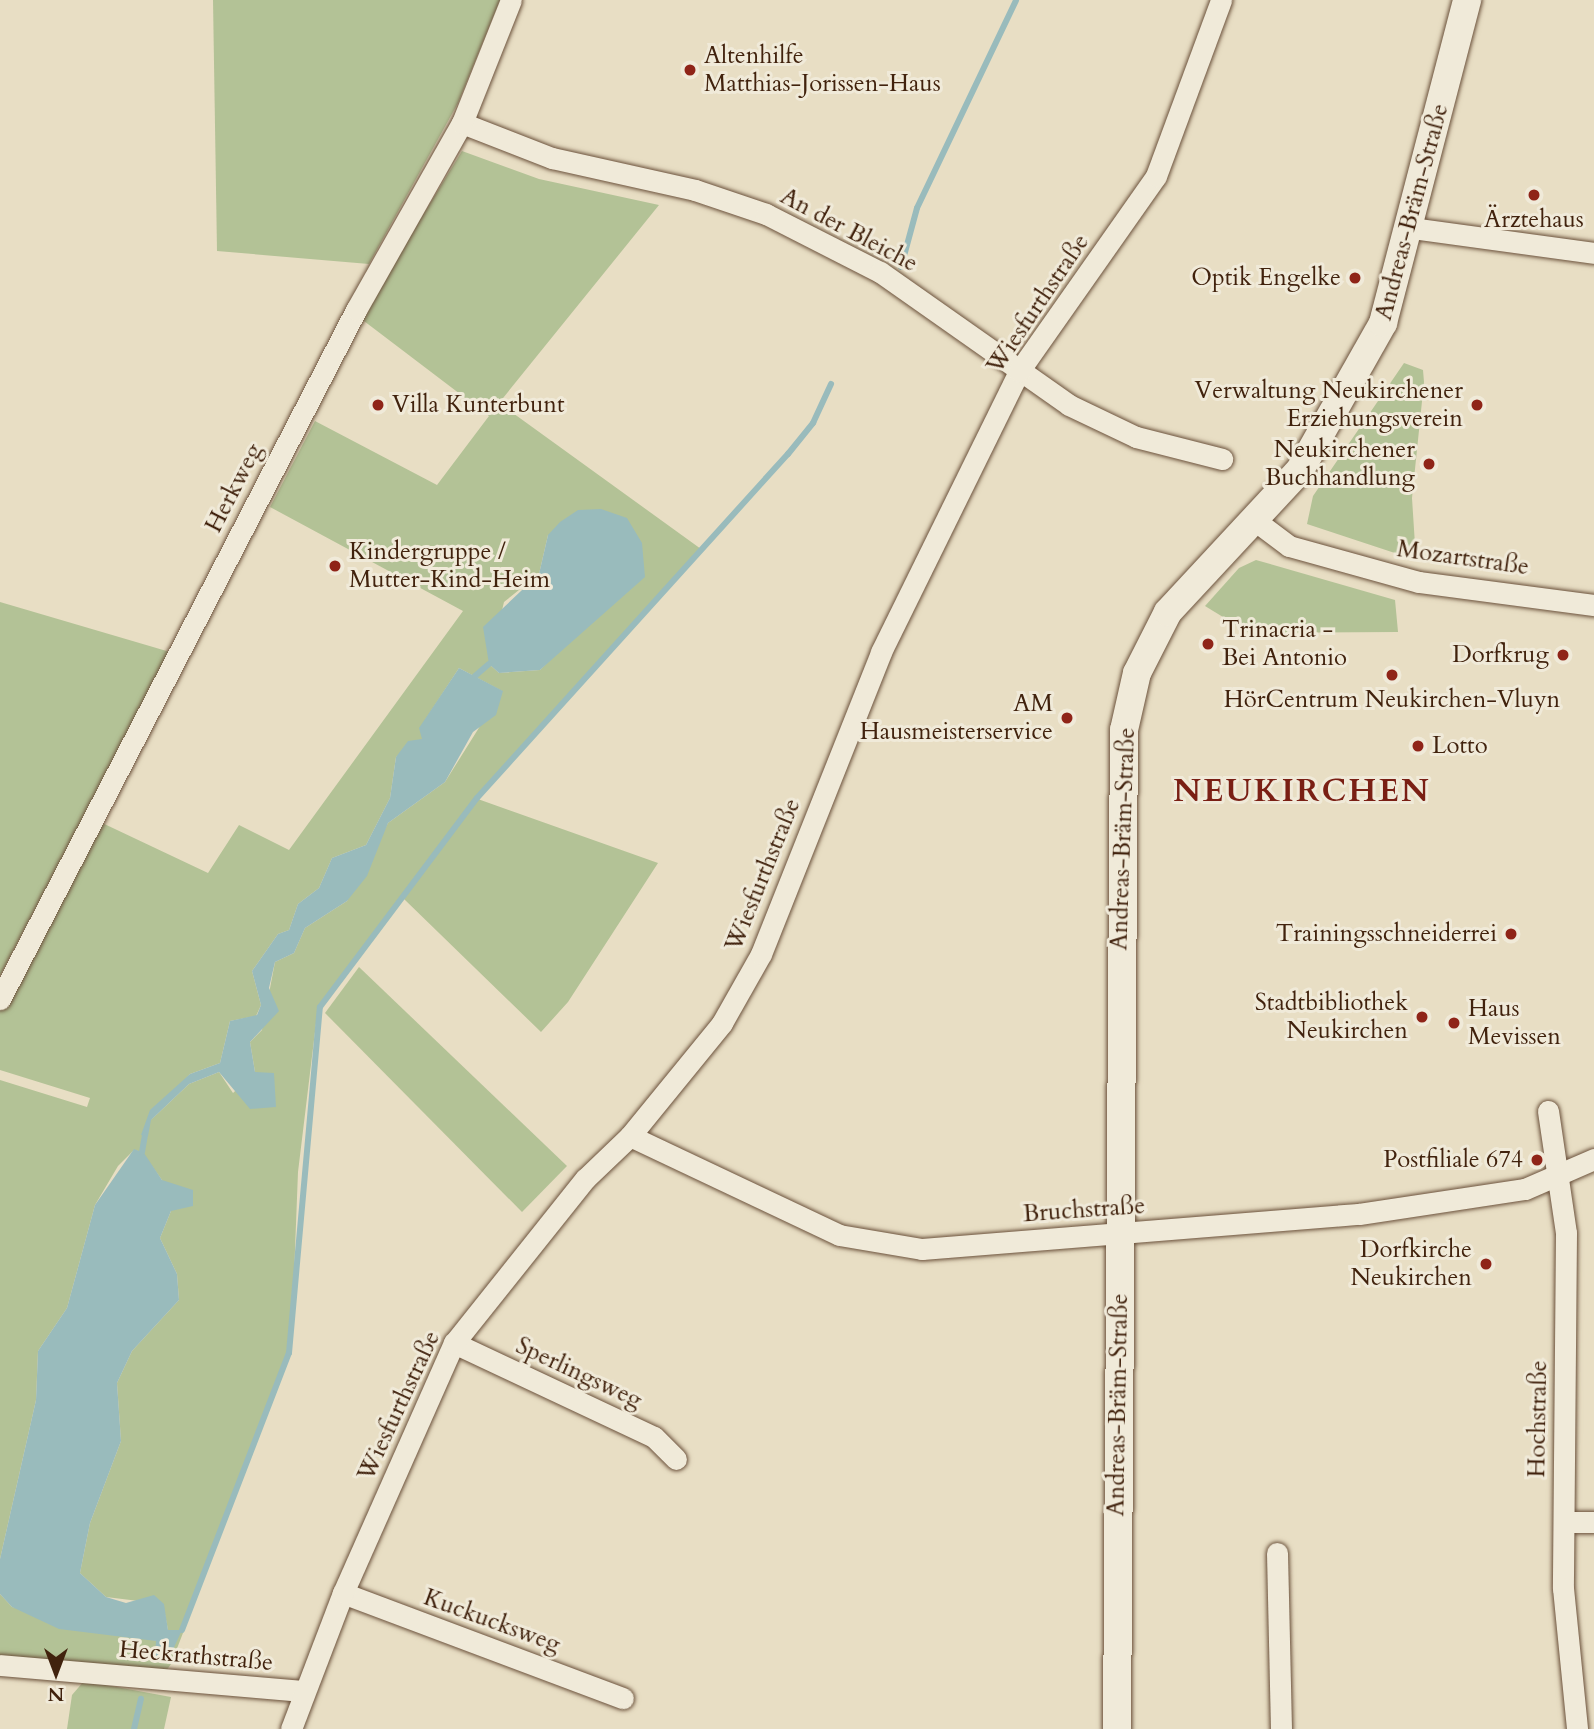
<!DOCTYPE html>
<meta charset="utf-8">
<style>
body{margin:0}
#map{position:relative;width:1594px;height:1729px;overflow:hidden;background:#e8dec4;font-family:Cardo,serif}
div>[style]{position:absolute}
.green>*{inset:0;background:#b3c296}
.water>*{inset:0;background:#99bbbc}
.stream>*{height:6px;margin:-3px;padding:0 3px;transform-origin:3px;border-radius:3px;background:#99bbbc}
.roads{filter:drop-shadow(0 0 2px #6b513b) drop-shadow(0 0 2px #6b513b)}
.minor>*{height:21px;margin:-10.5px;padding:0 10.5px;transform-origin:10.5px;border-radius:10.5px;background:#f0ead9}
.secondary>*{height:28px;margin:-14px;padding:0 14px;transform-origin:14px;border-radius:14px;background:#f0ead9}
.dots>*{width:19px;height:19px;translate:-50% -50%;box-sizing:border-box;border:4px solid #f0ead9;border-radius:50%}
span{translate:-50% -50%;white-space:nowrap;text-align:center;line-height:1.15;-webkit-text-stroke:6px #f0ead9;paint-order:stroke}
.poi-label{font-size:24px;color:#41220d}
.left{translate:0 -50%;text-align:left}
.right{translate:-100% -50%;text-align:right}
.street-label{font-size:24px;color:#41220d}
.district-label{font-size:32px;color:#7a1f14;font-weight:700;letter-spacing:2px}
.north{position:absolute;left:21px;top:1638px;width:70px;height:70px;-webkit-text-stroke:5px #f0ead9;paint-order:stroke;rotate:180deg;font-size:19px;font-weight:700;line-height:28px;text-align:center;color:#41220d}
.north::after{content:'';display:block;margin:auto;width:24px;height:32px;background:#41220d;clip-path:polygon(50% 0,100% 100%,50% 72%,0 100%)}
</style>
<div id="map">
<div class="green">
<div style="clip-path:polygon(213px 0,500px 0,458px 103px,369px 264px,217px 251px)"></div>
<div style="clip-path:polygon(evenodd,462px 151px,539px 179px,659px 205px,499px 403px,701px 549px,475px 798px,658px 863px,568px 1002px,541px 1032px,404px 899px,458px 821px,318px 1007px,298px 1172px,291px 1354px,171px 1664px,164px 1674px,0 1657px,0 1594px,12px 1607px,157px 1641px,156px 1657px,181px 1631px,168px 1630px,163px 1604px,106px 1597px,80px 1573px,90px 1523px,121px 1441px,117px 1383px,132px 1351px,179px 1300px,177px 1274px,160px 1238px,171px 1211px,162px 1180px,142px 1152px,134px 1150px,118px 1166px,95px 1205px,67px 1308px,38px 1351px,36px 1400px,0 1559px,0 1080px,87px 1107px,90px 1098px,0 1070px,0 1010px,98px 821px,208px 873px,239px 825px,289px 850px,463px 611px,270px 507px,315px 421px,437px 485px,489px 416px,360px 318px,462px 151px,548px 535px,575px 636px,540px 670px,499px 673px,489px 664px,504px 602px,539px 574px,548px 535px,462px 151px,459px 668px,502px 691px,445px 782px,388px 823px,347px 901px,305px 928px,294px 953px,275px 962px,262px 1030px,250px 1042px,255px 1072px,233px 1093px,219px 1072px,189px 1084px,151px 1120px,190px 1074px,220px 1063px,230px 1021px,256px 1016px,261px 1005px,252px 971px,278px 934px,289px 930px,298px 904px,319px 888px,332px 858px,366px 845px,390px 798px,396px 757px,423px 739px,425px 720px,459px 668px)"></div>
<div style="clip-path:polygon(1404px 363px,1423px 370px,1424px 382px,1412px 498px,1416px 560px,1307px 524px,1313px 496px)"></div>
<div style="clip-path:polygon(1256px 560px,1395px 600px,1398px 632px,1249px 633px,1205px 606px,1239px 568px)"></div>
<div style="clip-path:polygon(0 602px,170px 652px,0 976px)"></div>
<div style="clip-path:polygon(359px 967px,567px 1166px,522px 1212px,325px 1013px)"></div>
<div style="clip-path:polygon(84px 1681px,171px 1697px,164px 1729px,67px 1729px,72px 1695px)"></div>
</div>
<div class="water">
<div style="clip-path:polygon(601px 509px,627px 518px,642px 543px,645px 577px,540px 670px,499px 673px,489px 664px,483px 627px,539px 574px,548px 535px,560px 522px,578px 510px)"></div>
<div style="clip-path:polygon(459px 668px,503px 691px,496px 715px,473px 732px,445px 782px,388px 823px,367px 876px,347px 901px,305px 928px,294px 953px,275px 962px,269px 988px,279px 1011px,250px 1042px,255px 1072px,274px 1073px,276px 1107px,250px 1109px,219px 1072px,189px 1084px,151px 1120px,148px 1136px,141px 1135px,150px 1110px,190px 1074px,220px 1063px,230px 1021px,257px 1015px,261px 1005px,252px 971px,278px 934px,289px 930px,298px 904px,319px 888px,332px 858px,366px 845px,390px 798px,396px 757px,408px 741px,422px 739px,419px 728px)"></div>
<div style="clip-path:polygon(134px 1149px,144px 1153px,162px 1180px,193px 1190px,193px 1206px,171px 1211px,160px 1238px,177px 1274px,179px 1300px,132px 1351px,117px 1383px,121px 1441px,90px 1523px,80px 1573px,106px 1597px,126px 1603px,154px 1595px,164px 1604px,168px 1630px,182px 1630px,169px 1658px,155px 1657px,156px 1641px,59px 1629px,12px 1607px,0 1594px,0 1559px,36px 1400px,38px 1351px,67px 1308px,95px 1205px)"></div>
</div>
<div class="stream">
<div style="left:901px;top:267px;width:61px;rotate:-74.8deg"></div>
<div style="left:917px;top:208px;width:230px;rotate:-64.5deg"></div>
<div style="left:475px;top:676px;width:18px;rotate:-41deg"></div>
<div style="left:142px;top:1152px;width:17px;rotate:-80deg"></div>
<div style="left:182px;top:1630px;width:297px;rotate:-68.9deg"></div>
<div style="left:289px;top:1353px;width:347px;rotate:-84.9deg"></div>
<div style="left:320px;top:1007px;width:261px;rotate:-53.1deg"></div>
<div style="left:477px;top:798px;width:464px;rotate:-47.9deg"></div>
<div style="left:788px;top:454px;width:40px;rotate:-51deg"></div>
<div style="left:813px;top:423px;width:43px;rotate:-65.2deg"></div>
<div style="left:134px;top:1729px;width:31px;rotate:-77deg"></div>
</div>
<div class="roads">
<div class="minor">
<div style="left:462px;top:123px;width:97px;rotate:21.3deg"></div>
<div style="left:552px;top:158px;width:147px;rotate:12.6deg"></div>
<div style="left:695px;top:190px;width:75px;rotate:18.7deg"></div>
<div style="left:766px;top:214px;width:128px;rotate:27deg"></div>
<div style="left:880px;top:272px;width:231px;rotate:35.1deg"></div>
<div style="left:1069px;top:405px;width:74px;rotate:25.5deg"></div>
<div style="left:1136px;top:437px;width:89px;rotate:14.3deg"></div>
<div style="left:1412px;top:228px;width:184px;rotate:7.8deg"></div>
<div style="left:1253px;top:519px;width:45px;rotate:36.9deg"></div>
<div style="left:1289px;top:546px;width:135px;rotate:15.5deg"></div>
<div style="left:1419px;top:582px;width:177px;rotate:7.5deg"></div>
<div style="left:0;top:999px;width:776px;rotate:-62.68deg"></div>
<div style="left:356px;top:310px;width:215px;rotate:-60.5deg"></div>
<div style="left:462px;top:123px;width:132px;rotate:-68.3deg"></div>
<div style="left:1548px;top:1111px;width:123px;rotate:81.6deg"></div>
<div style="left:1566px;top:1233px;width:355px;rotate:90.5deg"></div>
<div style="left:1563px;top:1588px;width:142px;rotate:84.3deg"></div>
<div style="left:630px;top:1136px;width:231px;rotate:25.3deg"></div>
<div style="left:839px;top:1235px;width:84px;rotate:9.6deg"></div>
<div style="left:922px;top:1249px;width:438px;rotate:-4.6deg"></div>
<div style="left:1359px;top:1214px;width:168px;rotate:-8.6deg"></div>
<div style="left:1525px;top:1189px;width:75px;rotate:-23.5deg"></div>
<div style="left:454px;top:1343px;width:221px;rotate:25.2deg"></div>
<div style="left:654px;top:1437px;width:31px;rotate:45deg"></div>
<div style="left:1564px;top:1522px;width:30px"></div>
<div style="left:1277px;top:1553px;width:176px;rotate:88.7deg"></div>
<div style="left:343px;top:1593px;width:299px;rotate:20.6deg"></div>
<div style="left:0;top:1665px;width:305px;rotate:4.9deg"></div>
<div style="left:291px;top:1729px;width:146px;rotate:-69.1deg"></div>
<div style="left:343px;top:1593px;width:274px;rotate:-66.1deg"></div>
<div style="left:454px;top:1343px;width:210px;rotate:-51.4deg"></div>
<div style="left:585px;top:1179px;width:62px;rotate:-43.7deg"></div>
<div style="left:630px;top:1136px;width:146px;rotate:-50.8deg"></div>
<div style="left:722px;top:1023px;width:79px;rotate:-60.5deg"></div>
<div style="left:761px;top:954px;width:325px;rotate:-68.3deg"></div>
<div style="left:881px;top:652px;width:313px;rotate:-63.8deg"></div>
<div style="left:1019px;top:371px;width:238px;rotate:-54.9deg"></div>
<div style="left:1156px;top:176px;width:188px;rotate:-69.7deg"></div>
</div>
<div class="secondary">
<div style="left:1117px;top:1729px;width:999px;rotate:-89.6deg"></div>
<div style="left:1124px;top:730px;width:58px;rotate:-77.2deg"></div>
<div style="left:1137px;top:673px;width:68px;rotate:-63.1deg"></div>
<div style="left:1168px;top:612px;width:194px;rotate:-47.1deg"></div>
<div style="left:1300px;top:470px;width:169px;rotate:-60.5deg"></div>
<div style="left:1383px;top:323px;width:334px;rotate:-75.4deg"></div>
</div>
</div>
<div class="dots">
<div style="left:690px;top:70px;background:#8f2418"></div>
<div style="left:1534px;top:195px;background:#8f2418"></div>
<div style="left:1355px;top:278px;background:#8f2418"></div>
<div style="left:378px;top:405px;background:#8f2418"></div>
<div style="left:1477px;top:405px;background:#8f2418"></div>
<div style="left:1429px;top:464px;background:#8f2418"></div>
<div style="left:335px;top:566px;background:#8f2418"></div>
<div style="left:1208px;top:644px;background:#8f2418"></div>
<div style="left:1563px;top:655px;background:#8f2418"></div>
<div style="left:1392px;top:675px;background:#8f2418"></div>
<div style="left:1067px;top:718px;background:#8f2418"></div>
<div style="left:1418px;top:746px;background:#8f2418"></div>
<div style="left:1511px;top:934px;background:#8f2418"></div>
<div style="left:1422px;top:1017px;background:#8f2418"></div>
<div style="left:1454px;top:1023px;background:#8f2418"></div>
<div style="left:1537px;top:1160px;background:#8f2418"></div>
<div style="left:1486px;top:1264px;background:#8f2418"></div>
</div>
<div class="poi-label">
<span class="left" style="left:704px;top:70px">Altenhilfe<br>Matthias-Jorissen-Haus</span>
<span style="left:1534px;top:220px">Ärztehaus</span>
<span class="right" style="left:1341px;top:278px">Optik Engelke</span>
<span class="right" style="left:1463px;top:405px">Verwaltung Neukirchener<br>Erziehungsverein</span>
<span class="left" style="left:392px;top:405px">Villa Kunterbunt</span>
<span class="right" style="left:1415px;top:464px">Neukirchener<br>Buchhandlung</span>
<span class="left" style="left:349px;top:566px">Kindergruppe /<br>Mutter-Kind-Heim</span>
<span class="left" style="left:1222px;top:644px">Trinacria -<br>Bei Antonio</span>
<span class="right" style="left:1549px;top:655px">Dorfkrug</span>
<span style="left:1392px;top:700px">HörCentrum Neukirchen-Vluyn</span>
<span class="right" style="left:1053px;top:718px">AM<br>Hausmeisterservice</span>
<span class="left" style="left:1432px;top:746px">Lotto</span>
<span class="right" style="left:1497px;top:934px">Trainingsschneiderrei</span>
<span class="right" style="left:1408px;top:1017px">Stadtbibliothek<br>Neukirchen</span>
<span class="left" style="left:1468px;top:1023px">Haus<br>Mevissen</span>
<span class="right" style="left:1523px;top:1160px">Postfiliale 674</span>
<span class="right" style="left:1472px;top:1264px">Dorfkirche<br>Neukirchen</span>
</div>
<div class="street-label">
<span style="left:1412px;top:212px;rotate:-75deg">Andreas-Bräm-Straße</span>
<span style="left:849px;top:230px;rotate:28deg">An der Bleiche</span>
<span style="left:1038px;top:304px;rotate:-56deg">Wiesfurthstraße</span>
<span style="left:234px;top:488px;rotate:-63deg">Herkweg</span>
<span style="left:1463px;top:558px;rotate:8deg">Mozartstraße</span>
<span style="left:1123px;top:839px;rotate:-88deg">Andreas-Bräm-Straße</span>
<span style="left:763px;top:875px;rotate:-68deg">Wiesfurthstraße</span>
<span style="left:1084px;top:1210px;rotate:-4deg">Bruchstraße</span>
<span style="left:579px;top:1373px;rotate:25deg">Sperlingsweg</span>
<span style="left:1118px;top:1405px;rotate:-89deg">Andreas-Bräm-Straße</span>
<span style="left:399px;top:1406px;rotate:-65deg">Wiesfurthstraße</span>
<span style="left:1538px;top:1419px;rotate:-89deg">Hochstraße</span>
<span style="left:492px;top:1621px;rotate:20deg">Kuckucksweg</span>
<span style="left:196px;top:1656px;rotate:5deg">Heckrathstraße</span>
</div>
<div class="district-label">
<span style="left:1302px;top:791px">NEUKIRCHEN</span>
</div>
<div class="north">N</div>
</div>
